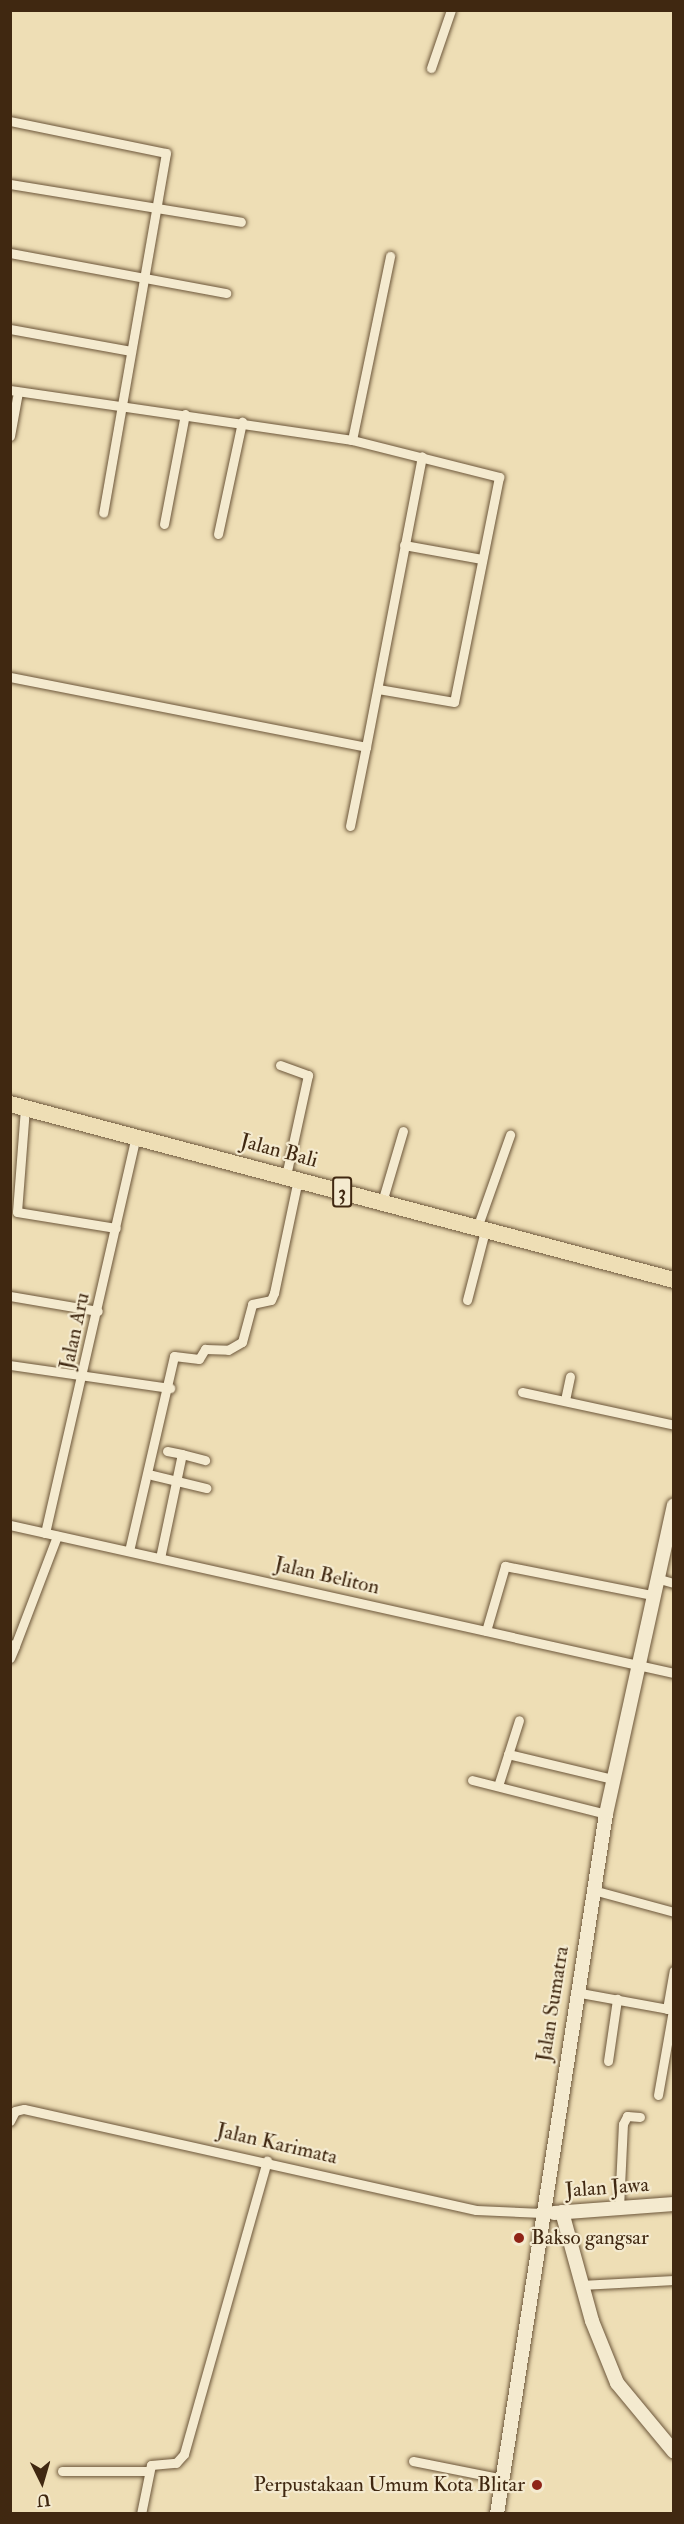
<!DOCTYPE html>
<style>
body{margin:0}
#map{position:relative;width:684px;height:2524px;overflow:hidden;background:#eedeb5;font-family:"IM FELL Double Pica",serif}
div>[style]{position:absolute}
.roads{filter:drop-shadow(0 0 2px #6c563a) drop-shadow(0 0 2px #6c563a)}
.street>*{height:9px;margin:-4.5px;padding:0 4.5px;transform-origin:4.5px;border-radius:4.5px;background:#f4eacf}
.secondary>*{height:14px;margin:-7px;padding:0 7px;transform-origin:7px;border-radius:7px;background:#f4eacf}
.highway>*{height:16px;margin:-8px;padding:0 8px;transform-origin:8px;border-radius:8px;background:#eedeb5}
.dots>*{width:16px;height:16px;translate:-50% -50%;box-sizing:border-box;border:3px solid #f4eacf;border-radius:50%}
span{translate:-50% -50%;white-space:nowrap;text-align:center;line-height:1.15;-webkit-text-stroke:4.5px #f4eacf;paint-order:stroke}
.shield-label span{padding:2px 4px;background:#f4eacf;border:2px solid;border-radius:4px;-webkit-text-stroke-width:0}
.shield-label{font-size:20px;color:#402811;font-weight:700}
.street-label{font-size:21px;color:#402811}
.poi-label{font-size:21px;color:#402811}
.left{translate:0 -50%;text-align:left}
.right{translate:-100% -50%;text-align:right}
.frame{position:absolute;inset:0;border:12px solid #402811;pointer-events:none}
.north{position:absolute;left:12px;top:2452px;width:60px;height:60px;-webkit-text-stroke:4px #f4eacf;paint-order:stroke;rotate:175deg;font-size:16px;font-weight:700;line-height:24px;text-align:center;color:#402811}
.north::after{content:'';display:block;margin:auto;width:21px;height:27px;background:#402811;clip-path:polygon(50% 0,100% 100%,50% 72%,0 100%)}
</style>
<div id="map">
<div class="roads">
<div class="street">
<div style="left:431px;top:68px;width:61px;rotate:-71deg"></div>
<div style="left:10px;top:121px;width:159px;rotate:11.6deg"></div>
<div style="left:166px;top:153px;width:365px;rotate:99.9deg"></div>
<div style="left:10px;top:184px;width:234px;rotate:9.3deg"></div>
<div style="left:10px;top:253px;width:220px;rotate:10.5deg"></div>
<div style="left:10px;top:329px;width:123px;rotate:10.3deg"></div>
<div style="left:10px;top:390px;width:346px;rotate:8.3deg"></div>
<div style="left:352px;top:440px;width:188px;rotate:-78.3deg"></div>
<div style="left:10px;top:436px;width:45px;rotate:-79.7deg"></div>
<div style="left:352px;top:440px;width:152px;rotate:14.1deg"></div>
<div style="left:499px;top:477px;width:229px;rotate:101.3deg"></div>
<div style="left:454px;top:702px;width:77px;rotate:-170.3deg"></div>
<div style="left:164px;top:524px;width:112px;rotate:-79.2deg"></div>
<div style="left:218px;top:534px;width:115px;rotate:-77.9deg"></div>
<div style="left:404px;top:545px;width:79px;rotate:10.2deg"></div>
<div style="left:10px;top:677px;width:363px;rotate:11.1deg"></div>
<div style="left:366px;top:747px;width:296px;rotate:-79.1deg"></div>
<div style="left:350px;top:826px;width:81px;rotate:-78.6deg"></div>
<div style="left:280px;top:1065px;width:30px;rotate:20deg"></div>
<div style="left:308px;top:1075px;width:103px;rotate:102.3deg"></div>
<div style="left:25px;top:1108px;width:104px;rotate:94.4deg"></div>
<div style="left:17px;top:1212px;width:100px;rotate:9.2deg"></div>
<div style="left:382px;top:1202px;width:74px;rotate:-73.5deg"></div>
<div style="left:478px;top:1225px;width:96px;rotate:-70.4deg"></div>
<div style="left:10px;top:1296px;width:89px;rotate:9.7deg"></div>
<div style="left:467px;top:1300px;width:75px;rotate:-75.4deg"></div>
<div style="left:10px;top:1365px;width:162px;rotate:8.2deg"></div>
<div style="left:522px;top:1392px;width:156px;rotate:12.2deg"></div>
<div style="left:565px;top:1400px;width:24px;rotate:-78deg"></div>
<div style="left:167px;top:1451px;width:15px;rotate:11deg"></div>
<div style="left:152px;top:1475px;width:56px;rotate:13.5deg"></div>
<div style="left:10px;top:1525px;width:680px;rotate:12.57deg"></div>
<div style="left:45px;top:1533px;width:406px;rotate:-77.1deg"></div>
<div style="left:129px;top:1551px;width:200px;rotate:-77deg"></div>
<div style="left:174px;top:1356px;width:25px;rotate:7deg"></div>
<div style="left:199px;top:1359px;width:12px;rotate:-59deg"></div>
<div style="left:205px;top:1349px;width:23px;rotate:2deg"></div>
<div style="left:228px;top:1350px;width:16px;rotate:-30deg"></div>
<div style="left:242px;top:1342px;width:39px;rotate:-75deg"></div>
<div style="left:252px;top:1304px;width:19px;rotate:-12deg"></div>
<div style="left:271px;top:1300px;width:8px;rotate:-67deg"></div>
<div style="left:274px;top:1293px;width:116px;rotate:-78.1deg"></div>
<div style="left:160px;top:1558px;width:106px;rotate:-78.1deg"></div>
<div style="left:182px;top:1454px;width:24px;rotate:15deg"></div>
<div style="left:656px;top:1578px;width:19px;rotate:16deg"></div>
<div style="left:486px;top:1631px;width:68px;rotate:-73.7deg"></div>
<div style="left:505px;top:1566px;width:149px;rotate:11.2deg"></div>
<div style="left:10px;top:1644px;width:5px;rotate:22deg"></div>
<div style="left:15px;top:1646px;width:118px;rotate:-69.1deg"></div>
<div style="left:10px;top:1658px;width:13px;rotate:-67deg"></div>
<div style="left:508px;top:1754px;width:107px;rotate:13.5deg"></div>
<div style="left:472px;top:1780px;width:138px;rotate:14.2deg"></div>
<div style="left:498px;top:1786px;width:69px;rotate:-72.3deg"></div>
<div style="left:593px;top:1890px;width:84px;rotate:15.2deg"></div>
<div style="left:575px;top:1992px;width:101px;rotate:10.3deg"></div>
<div style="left:667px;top:2009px;width:39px;rotate:-80deg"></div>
<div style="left:608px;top:2061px;width:63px;rotate:-81.7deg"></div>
<div style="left:658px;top:2095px;width:86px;rotate:-80deg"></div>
<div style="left:10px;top:2121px;width:11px;rotate:-63deg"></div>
<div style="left:15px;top:2111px;width:9px;rotate:-13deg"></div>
<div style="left:24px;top:2109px;width:463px;rotate:12.6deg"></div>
<div style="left:476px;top:2210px;width:67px;rotate:2.6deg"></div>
<div style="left:619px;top:2208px;width:84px;rotate:-87.3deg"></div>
<div style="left:623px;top:2124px;width:9px;rotate:-63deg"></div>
<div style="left:627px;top:2116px;width:13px;rotate:4deg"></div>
<div style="left:581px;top:2285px;width:93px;rotate:-3.1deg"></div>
<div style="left:413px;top:2461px;width:92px;rotate:11.3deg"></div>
<div style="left:62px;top:2471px;width:86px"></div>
<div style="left:141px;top:2514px;width:50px;rotate:-78.5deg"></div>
<div style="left:151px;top:2465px;width:25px;rotate:-5deg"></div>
<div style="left:176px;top:2463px;width:12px;rotate:-48deg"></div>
<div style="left:184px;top:2454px;width:305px;rotate:-74.2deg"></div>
</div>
<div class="secondary">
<div style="left:562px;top:2212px;width:113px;rotate:74.6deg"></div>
<div style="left:592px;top:2321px;width:67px;rotate:68deg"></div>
<div style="left:617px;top:2383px;width:89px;rotate:50.4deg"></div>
<div style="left:554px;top:2213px;width:120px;rotate:-4.3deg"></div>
<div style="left:497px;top:2514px;width:708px;rotate:-81.15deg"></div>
<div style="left:606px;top:1814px;width:316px;rotate:-77.6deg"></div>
</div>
<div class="highway">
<div style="left:10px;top:1104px;width:687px;rotate:14.85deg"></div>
</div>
</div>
<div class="dots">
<div style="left:519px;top:2238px;background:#8f2418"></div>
<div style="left:537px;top:2485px;background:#8f2418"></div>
</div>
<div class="shield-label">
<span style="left:342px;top:1192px">3</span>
</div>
<div class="street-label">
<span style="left:279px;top:1151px;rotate:15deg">Jalan Bali</span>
<span style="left:75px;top:1331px;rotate:-78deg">Jalan Aru</span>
<span style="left:327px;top:1576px;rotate:13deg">Jalan Beliton</span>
<span style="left:553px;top:2004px;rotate:-81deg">Jalan Sumatra</span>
<span style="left:277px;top:2144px;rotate:13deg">Jalan Karimata</span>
<span style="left:607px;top:2188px;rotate:-4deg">Jalan Jawa</span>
</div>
<div class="poi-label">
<span class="left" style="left:531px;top:2238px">Bakso gangsar</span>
<span class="right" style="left:525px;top:2485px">Perpustakaan Umum Kota Blitar</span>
</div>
<div class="frame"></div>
<div class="north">U</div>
</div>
